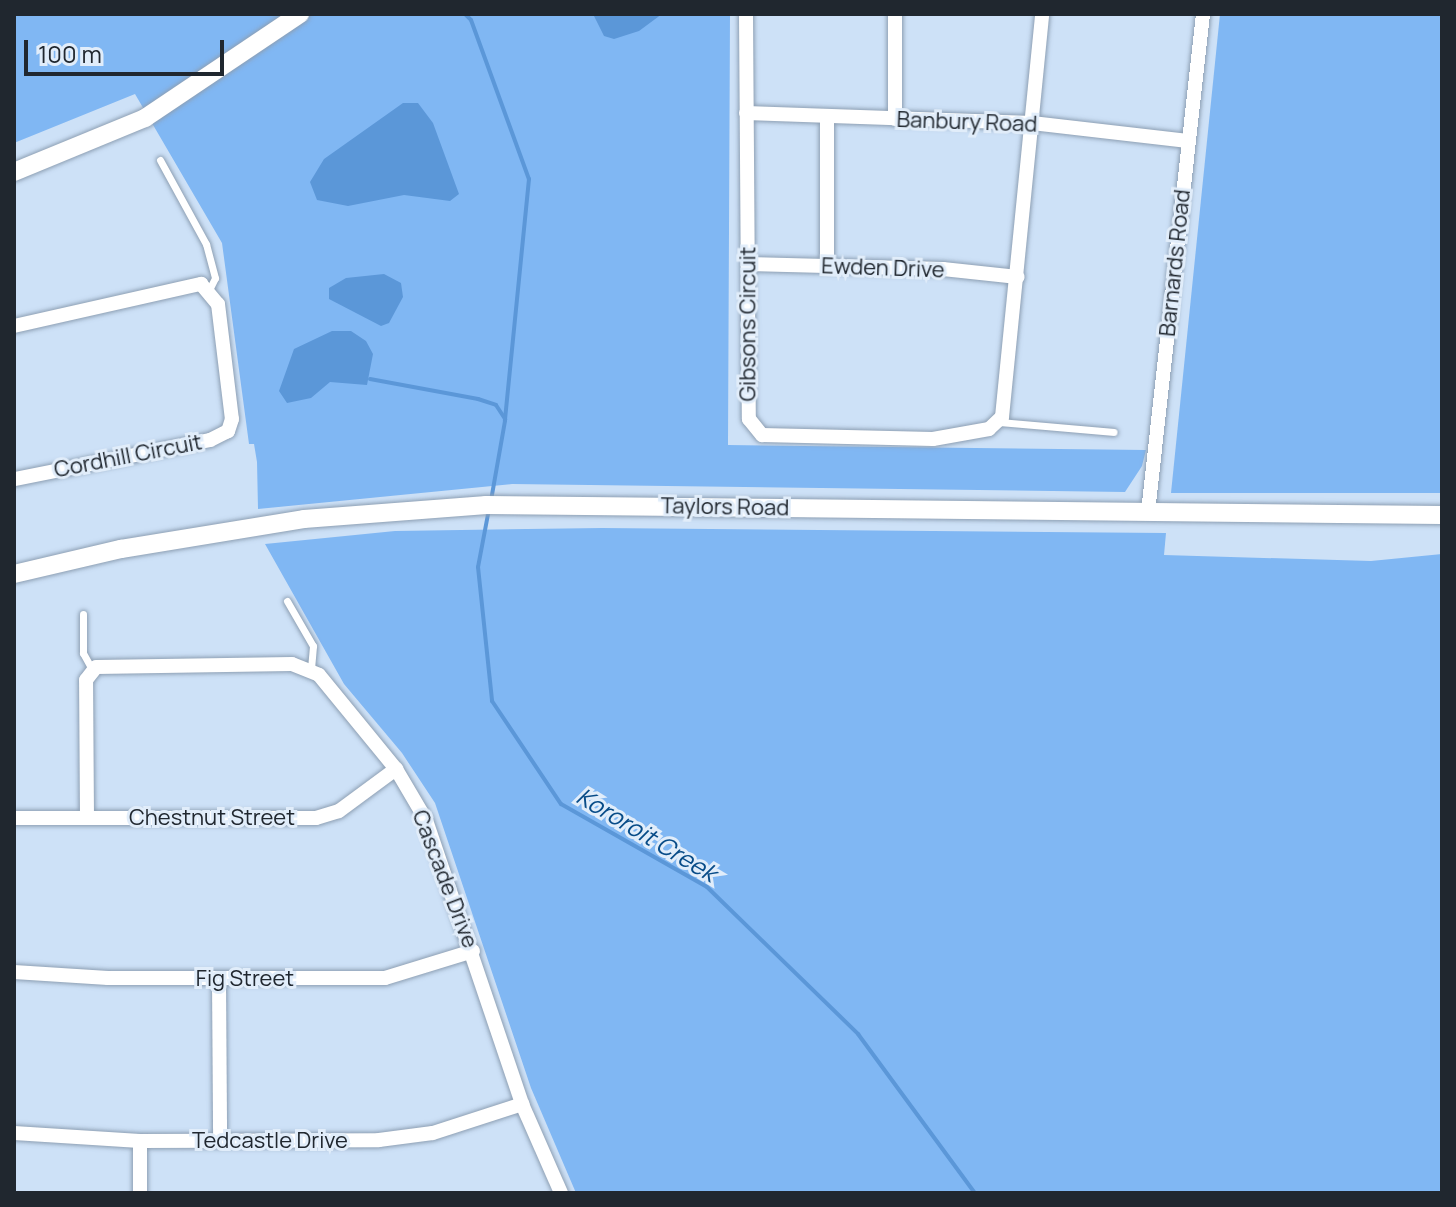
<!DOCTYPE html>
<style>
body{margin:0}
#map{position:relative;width:1456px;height:1207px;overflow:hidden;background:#cde1f7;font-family:Manrope,sans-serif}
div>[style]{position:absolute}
.green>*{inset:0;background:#80b7f3}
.water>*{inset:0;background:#5b97d8}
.stream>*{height:4px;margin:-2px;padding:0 2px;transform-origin:2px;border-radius:2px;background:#5b97d8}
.roads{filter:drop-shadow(0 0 2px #8d9fb3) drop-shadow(0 0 2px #8d9fb3)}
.service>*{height:7px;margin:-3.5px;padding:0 3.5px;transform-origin:3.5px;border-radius:3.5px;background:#fff}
.minor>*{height:14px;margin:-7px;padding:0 7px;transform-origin:7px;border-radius:7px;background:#fff}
.tertiary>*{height:18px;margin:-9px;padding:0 9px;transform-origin:9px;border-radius:9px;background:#fff}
span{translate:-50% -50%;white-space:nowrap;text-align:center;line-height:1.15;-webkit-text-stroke:6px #e1edfa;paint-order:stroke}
.street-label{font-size:22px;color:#20272f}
.water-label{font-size:24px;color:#084c88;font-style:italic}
.frame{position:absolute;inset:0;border:16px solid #20272f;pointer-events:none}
.scale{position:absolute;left:24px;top:40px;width:200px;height:36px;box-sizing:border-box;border:4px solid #20272f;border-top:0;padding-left:10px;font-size:24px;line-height:28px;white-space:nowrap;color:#20272f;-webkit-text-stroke:6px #e1edfa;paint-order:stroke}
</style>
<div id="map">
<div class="green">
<div style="clip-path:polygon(14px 14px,730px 14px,728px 445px,1146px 450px,1142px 466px,1125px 492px,512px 484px,258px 509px,257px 462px,254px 444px,249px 444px,222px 243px,135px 94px,14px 143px)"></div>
<div style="clip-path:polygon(1220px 14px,1442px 14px,1442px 493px,1171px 493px)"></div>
<div style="clip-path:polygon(602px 528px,1166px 533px,1164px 555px,1371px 561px,1442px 554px,1442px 1193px,576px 1193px,531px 1088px,435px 803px,402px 753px,344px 684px,265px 544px,395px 531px)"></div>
</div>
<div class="water">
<div style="clip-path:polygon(593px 14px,662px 14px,639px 31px,614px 39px,604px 36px)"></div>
<div style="clip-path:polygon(403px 103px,418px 103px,433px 123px,459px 194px,450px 201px,404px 195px,348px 206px,317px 200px,310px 182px,324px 159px)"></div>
<div style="clip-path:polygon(384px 274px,401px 283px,403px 297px,389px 323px,381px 326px,329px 299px,329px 288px,346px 278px)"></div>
<div style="clip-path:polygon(332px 331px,351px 331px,366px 341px,373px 354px,367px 385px,330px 382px,311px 398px,287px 403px,279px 391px,294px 349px)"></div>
</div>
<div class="stream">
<div style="left:465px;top:14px;width:8px;rotate:45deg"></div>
<div style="left:471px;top:20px;width:169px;rotate:70deg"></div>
<div style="left:529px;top:179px;width:243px;rotate:95.7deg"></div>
<div style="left:505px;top:421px;width:80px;rotate:100deg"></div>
<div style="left:370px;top:379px;width:110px;rotate:10.5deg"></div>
<div style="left:478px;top:399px;width:19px;rotate:18deg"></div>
<div style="left:496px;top:405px;width:17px;rotate:57deg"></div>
<div style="left:489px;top:509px;width:59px;rotate:100.7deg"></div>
<div style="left:478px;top:567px;width:135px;rotate:84deg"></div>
<div style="left:492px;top:701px;width:124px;rotate:56.2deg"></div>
<div style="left:561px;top:804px;width:168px;rotate:29.6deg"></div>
<div style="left:707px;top:887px;width:211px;rotate:44.2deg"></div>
<div style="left:858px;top:1034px;width:197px;rotate:53.7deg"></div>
</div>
<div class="roads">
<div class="service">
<div style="left:160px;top:160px;width:96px;rotate:61.3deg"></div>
<div style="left:206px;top:244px;width:35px;rotate:75deg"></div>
<div style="left:215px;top:278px;width:11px;rotate:117deg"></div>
<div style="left:1000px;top:422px;width:114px;rotate:5deg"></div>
<div style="left:287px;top:601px;width:52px;rotate:60deg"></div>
<div style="left:313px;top:646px;width:25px;rotate:95deg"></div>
<div style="left:83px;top:614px;width:39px;rotate:90deg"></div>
<div style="left:83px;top:653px;width:18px;rotate:61deg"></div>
</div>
<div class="minor">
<div style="left:746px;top:14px;width:405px;rotate:89.6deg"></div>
<div style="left:749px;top:419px;width:21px;rotate:51deg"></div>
<div style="left:762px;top:435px;width:171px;rotate:1.3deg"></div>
<div style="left:933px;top:439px;width:57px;rotate:-10.1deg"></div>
<div style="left:989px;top:429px;width:18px;rotate:-43deg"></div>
<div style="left:1002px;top:417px;width:405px;rotate:-84.3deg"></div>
<div style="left:746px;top:113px;width:286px;rotate:2deg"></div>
<div style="left:1032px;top:123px;width:157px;rotate:6.6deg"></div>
<div style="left:895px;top:119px;width:105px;rotate:-90deg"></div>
<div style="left:748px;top:264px;width:195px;rotate:1.5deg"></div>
<div style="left:943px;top:269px;width:75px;rotate:6.1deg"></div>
<div style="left:827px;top:266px;width:148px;rotate:-90deg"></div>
<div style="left:14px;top:326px;width:192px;rotate:-12.7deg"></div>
<div style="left:201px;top:284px;width:26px;rotate:50deg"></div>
<div style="left:218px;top:304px;width:116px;rotate:83.1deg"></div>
<div style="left:232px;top:419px;width:13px;rotate:108deg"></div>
<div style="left:228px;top:431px;width:20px;rotate:153deg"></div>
<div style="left:210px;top:440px;width:200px;rotate:168.7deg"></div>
<div style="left:1148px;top:512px;width:501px;rotate:-83.7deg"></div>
<div style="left:87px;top:817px;width:137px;rotate:-90.4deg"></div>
<div style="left:86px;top:680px;width:16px;rotate:-52deg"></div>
<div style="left:96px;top:667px;width:196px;rotate:-0.9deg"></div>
<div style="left:292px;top:664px;width:29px;rotate:22deg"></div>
<div style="left:319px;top:675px;width:122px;rotate:50.7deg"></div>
<div style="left:396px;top:769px;width:59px;rotate:59.5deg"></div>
<div style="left:426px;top:820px;width:300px;rotate:71.3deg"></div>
<div style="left:522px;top:1104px;width:97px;rotate:66.3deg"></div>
<div style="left:14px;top:818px;width:302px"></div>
<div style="left:316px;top:818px;width:24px;rotate:-17deg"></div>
<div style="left:339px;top:811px;width:71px;rotate:-36.4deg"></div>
<div style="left:14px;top:972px;width:94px;rotate:3.7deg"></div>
<div style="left:108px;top:978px;width:277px"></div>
<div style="left:385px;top:978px;width:92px;rotate:-17.1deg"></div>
<div style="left:219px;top:980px;width:161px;rotate:89.6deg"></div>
<div style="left:14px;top:1133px;width:126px;rotate:3.6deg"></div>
<div style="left:140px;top:1141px;width:239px;rotate:-0.2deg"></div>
<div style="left:379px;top:1140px;width:54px;rotate:-7.4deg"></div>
<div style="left:433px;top:1133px;width:94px;rotate:-18deg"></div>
<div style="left:140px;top:1141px;width:52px;rotate:90deg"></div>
</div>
<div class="tertiary">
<div style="left:14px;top:172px;width:142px;rotate:-22.4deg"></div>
<div style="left:145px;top:118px;width:187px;rotate:-33.9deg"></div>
<div style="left:14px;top:574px;width:110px;rotate:-13.2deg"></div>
<div style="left:121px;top:549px;width:185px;rotate:-9.3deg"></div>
<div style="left:304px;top:519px;width:183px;rotate:-4.4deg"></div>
<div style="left:486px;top:505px;width:956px;rotate:0.6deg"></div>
</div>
</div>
<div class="street-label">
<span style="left:967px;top:122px;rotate:2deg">Banbury Road</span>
<span style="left:1175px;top:263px;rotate:-84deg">Barnards Road</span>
<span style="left:883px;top:268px;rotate:2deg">Ewden Drive</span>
<span style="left:748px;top:324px;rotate:-90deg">Gibsons Circuit</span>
<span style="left:128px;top:456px;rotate:-11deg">Cordhill Circuit</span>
<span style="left:725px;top:507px;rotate:1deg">Taylors Road</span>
<span style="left:212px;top:818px">Chestnut Street</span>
<span style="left:445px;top:879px;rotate:69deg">Cascade Drive</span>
<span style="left:245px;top:979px">Fig Street</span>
<span style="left:270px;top:1141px">Tedcastle Drive</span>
</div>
<div class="water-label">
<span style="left:647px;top:834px;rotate:31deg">Kororoit Creek</span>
</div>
<div class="frame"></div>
<div class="scale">100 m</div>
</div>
